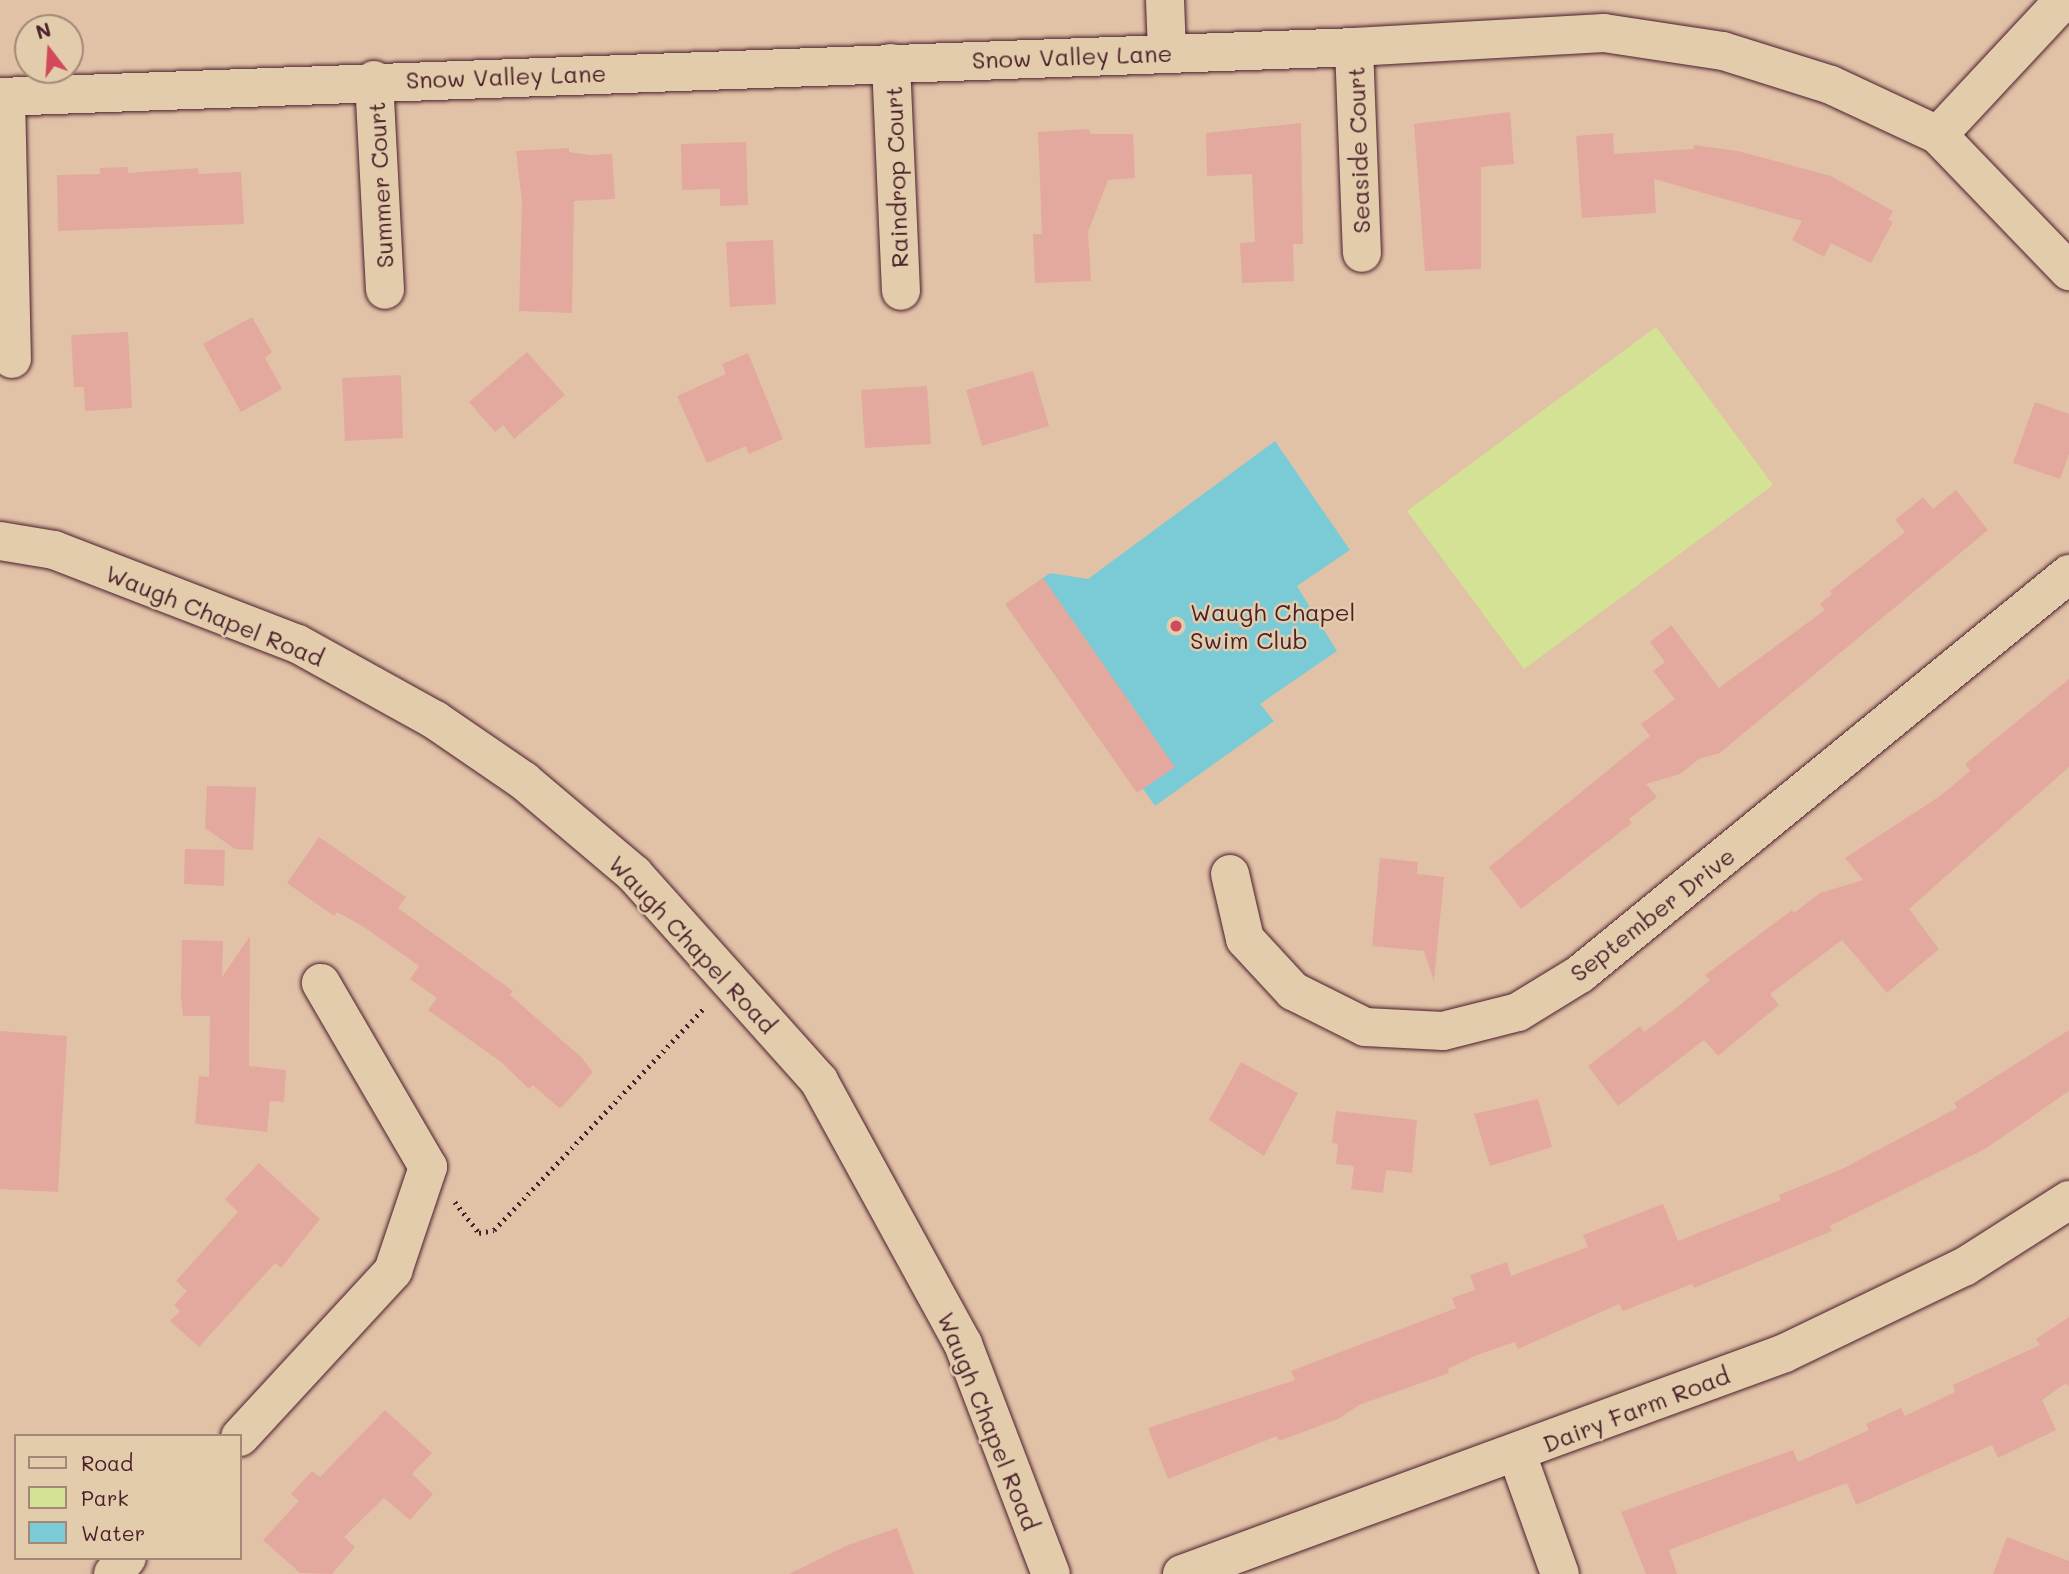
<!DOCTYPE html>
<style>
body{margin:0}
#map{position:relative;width:2069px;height:1574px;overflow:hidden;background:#e2c2a7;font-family:Mali,sans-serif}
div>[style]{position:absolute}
.green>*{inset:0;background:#d3e295}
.water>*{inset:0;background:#7bcbd7}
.building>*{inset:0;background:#e3a99f}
.path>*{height:4.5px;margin-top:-2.25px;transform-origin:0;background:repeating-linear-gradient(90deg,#4a1f2b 0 2px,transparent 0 7px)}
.roads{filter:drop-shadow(0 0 2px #4a1f2b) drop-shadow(0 0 2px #4a1f2b)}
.minor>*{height:38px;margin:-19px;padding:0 19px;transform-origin:19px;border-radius:19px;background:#e2ccab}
.major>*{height:38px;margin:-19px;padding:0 19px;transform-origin:19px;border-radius:19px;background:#e2ccab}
.dots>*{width:19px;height:19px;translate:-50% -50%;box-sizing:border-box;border:4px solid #e2ccab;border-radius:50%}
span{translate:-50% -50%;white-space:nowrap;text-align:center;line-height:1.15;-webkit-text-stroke:5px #e2ccab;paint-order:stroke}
.street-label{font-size:24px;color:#4a1f2b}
.poi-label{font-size:24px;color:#4a1f2b}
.left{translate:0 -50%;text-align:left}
.legend{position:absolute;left:14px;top:1434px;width:228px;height:126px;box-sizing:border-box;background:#e2ccab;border:2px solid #a58778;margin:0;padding:9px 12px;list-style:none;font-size:21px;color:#4a1f2b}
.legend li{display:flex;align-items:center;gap:14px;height:35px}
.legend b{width:35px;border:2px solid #a58778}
.north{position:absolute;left:14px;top:14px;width:70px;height:70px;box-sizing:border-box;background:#e2ccab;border:2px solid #a58778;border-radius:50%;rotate:343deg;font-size:19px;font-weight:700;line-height:28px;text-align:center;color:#4a1f2b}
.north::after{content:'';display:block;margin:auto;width:24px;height:32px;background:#d1495b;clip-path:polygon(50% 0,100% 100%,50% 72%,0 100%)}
</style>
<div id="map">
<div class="green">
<div style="clip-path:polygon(1656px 327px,1773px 485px,1524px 669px,1407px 511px)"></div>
</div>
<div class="water">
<div style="clip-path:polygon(1275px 441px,1350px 550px,1297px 586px,1337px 651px,1260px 704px,1274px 721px,1155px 806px,1012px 600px,1050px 573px,1088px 579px)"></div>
</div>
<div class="building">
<div style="clip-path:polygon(1510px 112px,1514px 164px,1481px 167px,1481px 269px,1425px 271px,1414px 124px)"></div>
<div style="clip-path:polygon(1301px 123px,1303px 244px,1293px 244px,1294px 281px,1242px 283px,1240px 243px,1255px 242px,1252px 174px,1207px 176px,1206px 133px)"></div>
<div style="clip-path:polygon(1089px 129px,1090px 134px,1133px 134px,1135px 178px,1108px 180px,1088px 232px,1091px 281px,1035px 283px,1033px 234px,1042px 234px,1038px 132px)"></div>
<div style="clip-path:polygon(1613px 133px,1614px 154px,1693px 149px,1694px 145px,1738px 151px,1831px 176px,1893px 211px,1888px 220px,1893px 222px,1871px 263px,1831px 243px,1824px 257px,1792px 240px,1802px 221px,1654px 179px,1656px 213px,1582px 218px,1576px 136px)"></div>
<div style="clip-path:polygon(746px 142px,748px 205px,720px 206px,720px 189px,682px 190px,681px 144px)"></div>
<div style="clip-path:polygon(569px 148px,569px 152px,591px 155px,612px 154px,615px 199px,574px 201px,572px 313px,519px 311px,522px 202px,516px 151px)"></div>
<div style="clip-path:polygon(128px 167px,128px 173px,198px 168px,199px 174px,241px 172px,244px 224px,58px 231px,57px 175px,100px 174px,100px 168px)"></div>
<div style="clip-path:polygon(773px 240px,776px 304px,730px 307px,726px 242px)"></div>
<div style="clip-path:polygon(252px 317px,272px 352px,265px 358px,282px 389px,241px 412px,203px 344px)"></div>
<div style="clip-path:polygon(128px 332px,132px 408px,85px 411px,84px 387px,74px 387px,71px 335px)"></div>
<div style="clip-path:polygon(527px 352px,565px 395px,514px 439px,503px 425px,495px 432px,469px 402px)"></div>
<div style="clip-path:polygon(748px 353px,783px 439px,749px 454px,746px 446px,707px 463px,677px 396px,726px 374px,722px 364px)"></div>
<div style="clip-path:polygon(1033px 371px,1049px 426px,982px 446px,966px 390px)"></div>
<div style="clip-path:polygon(401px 375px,403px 438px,345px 441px,342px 378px)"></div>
<div style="clip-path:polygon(927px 386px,931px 444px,865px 448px,861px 390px)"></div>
<div style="clip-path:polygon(2035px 402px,2069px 414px,2069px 454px,2060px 479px,2013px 463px)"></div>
<div style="clip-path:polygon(1956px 490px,1988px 530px,1720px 753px,1699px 759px,1680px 774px,1646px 784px,1657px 797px,1629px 819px,1632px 823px,1521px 909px,1489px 867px,1650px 736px,1641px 724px,1675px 699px,1653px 671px,1665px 662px,1650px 642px,1671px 625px,1719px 688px,1825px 610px,1820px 604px,1832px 594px,1830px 591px,1905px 532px,1895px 520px,1923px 497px,1933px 509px)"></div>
<div style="clip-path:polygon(1043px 578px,1175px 767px,1137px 793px,1005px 604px)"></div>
<div style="clip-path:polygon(2069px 679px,2069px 767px,1909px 909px,1939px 949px,1887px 993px,1842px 940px,1770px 994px,1779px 1005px,1718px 1056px,1704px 1040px,1618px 1106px,1588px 1066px,1640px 1026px,1644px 1032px,1680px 1005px,1710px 980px,1705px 975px,1792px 910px,1794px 913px,1820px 893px,1863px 880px,1845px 858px,1940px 796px,1970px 771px,1965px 764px)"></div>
<div style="clip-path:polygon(207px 786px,256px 787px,253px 850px,235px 849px,205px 828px)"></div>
<div style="clip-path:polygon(319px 837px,406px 897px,398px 908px,513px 991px,510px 995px,581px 1057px,593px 1072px,563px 1106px,559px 1108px,533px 1085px,529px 1089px,501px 1062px,428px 1010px,437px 998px,410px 979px,419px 966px,364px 927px,337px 912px,334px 916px,287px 883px)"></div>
<div style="clip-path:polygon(185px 849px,225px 850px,224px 886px,184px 884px)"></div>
<div style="clip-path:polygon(1380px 858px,1418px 862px,1417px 874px,1444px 877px,1434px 981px,1424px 951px,1372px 946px)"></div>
<div style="clip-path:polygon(250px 936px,249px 1066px,286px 1070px,284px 1102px,270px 1101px,267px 1132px,195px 1124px,199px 1076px,209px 1077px,210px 1016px,183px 1016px,181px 997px,182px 940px,223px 941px,222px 977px)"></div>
<div style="clip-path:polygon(2069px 1030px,2069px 1091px,1985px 1149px,1830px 1226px,1832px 1231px,1694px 1288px,1692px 1284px,1623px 1311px,1619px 1304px,1518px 1349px,1515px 1342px,1477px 1355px,1448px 1369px,1449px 1373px,1359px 1405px,1338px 1419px,1279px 1441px,1277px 1436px,1168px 1479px,1148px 1428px,1295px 1380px,1291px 1371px,1456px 1308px,1452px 1298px,1475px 1290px,1470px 1275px,1507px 1262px,1511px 1276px,1588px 1247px,1583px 1235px,1663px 1204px,1678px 1241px,1781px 1200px,1779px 1195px,1842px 1169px,1957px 1108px,1954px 1103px)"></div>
<div style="clip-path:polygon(0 1031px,67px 1036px,58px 1192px,0 1189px)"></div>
<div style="clip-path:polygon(1241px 1062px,1298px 1093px,1264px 1156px,1209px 1120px)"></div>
<div style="clip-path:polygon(1538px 1099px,1552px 1147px,1490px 1166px,1474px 1114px)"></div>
<div style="clip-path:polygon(1336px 1111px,1417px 1120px,1412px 1173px,1386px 1170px,1383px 1193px,1351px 1189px,1354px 1166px,1336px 1164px,1338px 1144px,1332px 1143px)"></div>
<div style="clip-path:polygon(259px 1163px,320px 1219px,281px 1268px,275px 1263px,199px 1347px,170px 1321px,180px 1311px,174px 1305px,187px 1291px,176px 1281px,238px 1212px,225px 1199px)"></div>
<div style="clip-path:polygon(2069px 1317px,2069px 1387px,2066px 1383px,2042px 1400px,2056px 1430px,1998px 1458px,1992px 1445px,1856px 1505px,1847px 1483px,1669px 1550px,1677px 1574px,1646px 1574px,1621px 1512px,1793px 1450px,1798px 1462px,1869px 1430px,1866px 1424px,1901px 1408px,1905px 1416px,1955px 1392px,1953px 1385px,2040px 1345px,2036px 1339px)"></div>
<div style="clip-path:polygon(385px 1410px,432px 1453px,412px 1474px,433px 1494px,410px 1520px,384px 1498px,344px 1537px,355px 1547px,332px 1574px,300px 1573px,263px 1540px,299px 1501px,291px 1494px,312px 1471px,320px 1477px)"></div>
<div style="clip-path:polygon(897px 1528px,914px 1574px,789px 1574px,848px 1545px)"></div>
<div style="clip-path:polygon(2007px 1537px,2069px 1561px,2069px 1574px,1993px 1574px)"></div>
</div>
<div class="path">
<div style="left:455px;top:1202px;width:39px;rotate:52deg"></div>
<div style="left:479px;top:1233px;width:15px;rotate:-11deg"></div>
<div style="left:494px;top:1230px;width:307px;rotate:-46.6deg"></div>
</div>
<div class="roads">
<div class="minor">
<div style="left:1165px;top:0;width:53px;rotate:87.8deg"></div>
<div style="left:1354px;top:47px;width:206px;rotate:87.8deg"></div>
<div style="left:891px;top:63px;width:228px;rotate:87.5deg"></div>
<div style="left:374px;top:80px;width:210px;rotate:87deg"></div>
<div style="left:0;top:97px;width:1355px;rotate:-2.11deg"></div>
<div style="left:1354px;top:47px;width:250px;rotate:-3.2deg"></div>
<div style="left:1604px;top:33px;width:120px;rotate:8.6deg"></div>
<div style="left:1723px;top:51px;width:113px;rotate:17.5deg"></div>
<div style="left:1831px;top:85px;width:118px;rotate:25deg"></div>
<div style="left:1938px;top:135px;width:189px;rotate:46.1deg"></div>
<div style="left:6px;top:97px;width:262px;rotate:88.7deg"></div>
<div style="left:1938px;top:135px;width:185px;rotate:-47deg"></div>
<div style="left:1230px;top:874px;width:67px;rotate:77deg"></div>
<div style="left:1245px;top:939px;width:71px;rotate:47.3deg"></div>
<div style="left:1293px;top:991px;width:80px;rotate:26.6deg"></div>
<div style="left:1365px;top:1027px;width:78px;rotate:2.9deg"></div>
<div style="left:1443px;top:1031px;width:77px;rotate:-14.2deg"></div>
<div style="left:1518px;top:1012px;width:73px;rotate:-31.5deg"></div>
<div style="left:1580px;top:974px;width:632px;rotate:-39.28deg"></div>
<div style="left:240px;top:1437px;width:226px;rotate:-47.3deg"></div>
<div style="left:393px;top:1271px;width:110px;rotate:-71.4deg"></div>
<div style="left:428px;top:1167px;width:213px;rotate:-120.2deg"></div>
<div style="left:1517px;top:1454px;width:127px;rotate:70.3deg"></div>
<div style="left:113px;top:1574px;width:21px;rotate:-49deg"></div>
<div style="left:1182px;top:1574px;width:642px;rotate:-20.13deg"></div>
<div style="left:1785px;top:1353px;width:199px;rotate:-25.7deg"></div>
<div style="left:1964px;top:1267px;width:125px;rotate:-32.5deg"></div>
</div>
<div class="major">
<div style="left:0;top:541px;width:55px;rotate:9.5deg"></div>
<div style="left:54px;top:550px;width:261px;rotate:21.1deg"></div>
<div style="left:298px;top:644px;width:157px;rotate:29deg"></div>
<div style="left:435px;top:720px;width:108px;rotate:34.4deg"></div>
<div style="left:524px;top:781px;width:144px;rotate:40.2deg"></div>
<div style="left:634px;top:874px;width:278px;rotate:48.2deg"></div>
<div style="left:819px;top:1081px;width:300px;rotate:61.3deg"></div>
<div style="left:963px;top:1344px;width:246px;rotate:69.1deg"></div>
</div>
</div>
<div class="dots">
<div style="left:1176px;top:626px;background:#d1495b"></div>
</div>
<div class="street-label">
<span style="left:1072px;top:56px;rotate:-2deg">Snow Valley Lane</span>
<span style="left:506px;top:76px;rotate:-2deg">Snow Valley Lane</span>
<span style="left:1358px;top:150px;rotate:-92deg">Seaside Court</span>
<span style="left:896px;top:177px;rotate:-92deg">Raindrop Court</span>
<span style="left:380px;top:185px;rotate:-93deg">Summer Court</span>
<span style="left:215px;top:615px;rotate:22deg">Waugh Chapel Road</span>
<span style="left:1652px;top:914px;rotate:-38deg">September Drive</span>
<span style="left:693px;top:944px;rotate:47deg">Waugh Chapel Road</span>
<span style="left:1636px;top:1409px;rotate:-21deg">Dairy Farm Road</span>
<span style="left:989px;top:1421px;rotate:68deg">Waugh Chapel Road</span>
</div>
<div class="poi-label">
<span class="left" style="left:1190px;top:626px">Waugh Chapel<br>Swim Club</span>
</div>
<ul class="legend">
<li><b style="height:9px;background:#e2ccab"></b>Road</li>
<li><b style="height:19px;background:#d3e295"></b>Park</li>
<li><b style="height:19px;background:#7bcbd7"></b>Water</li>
</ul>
<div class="north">N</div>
</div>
